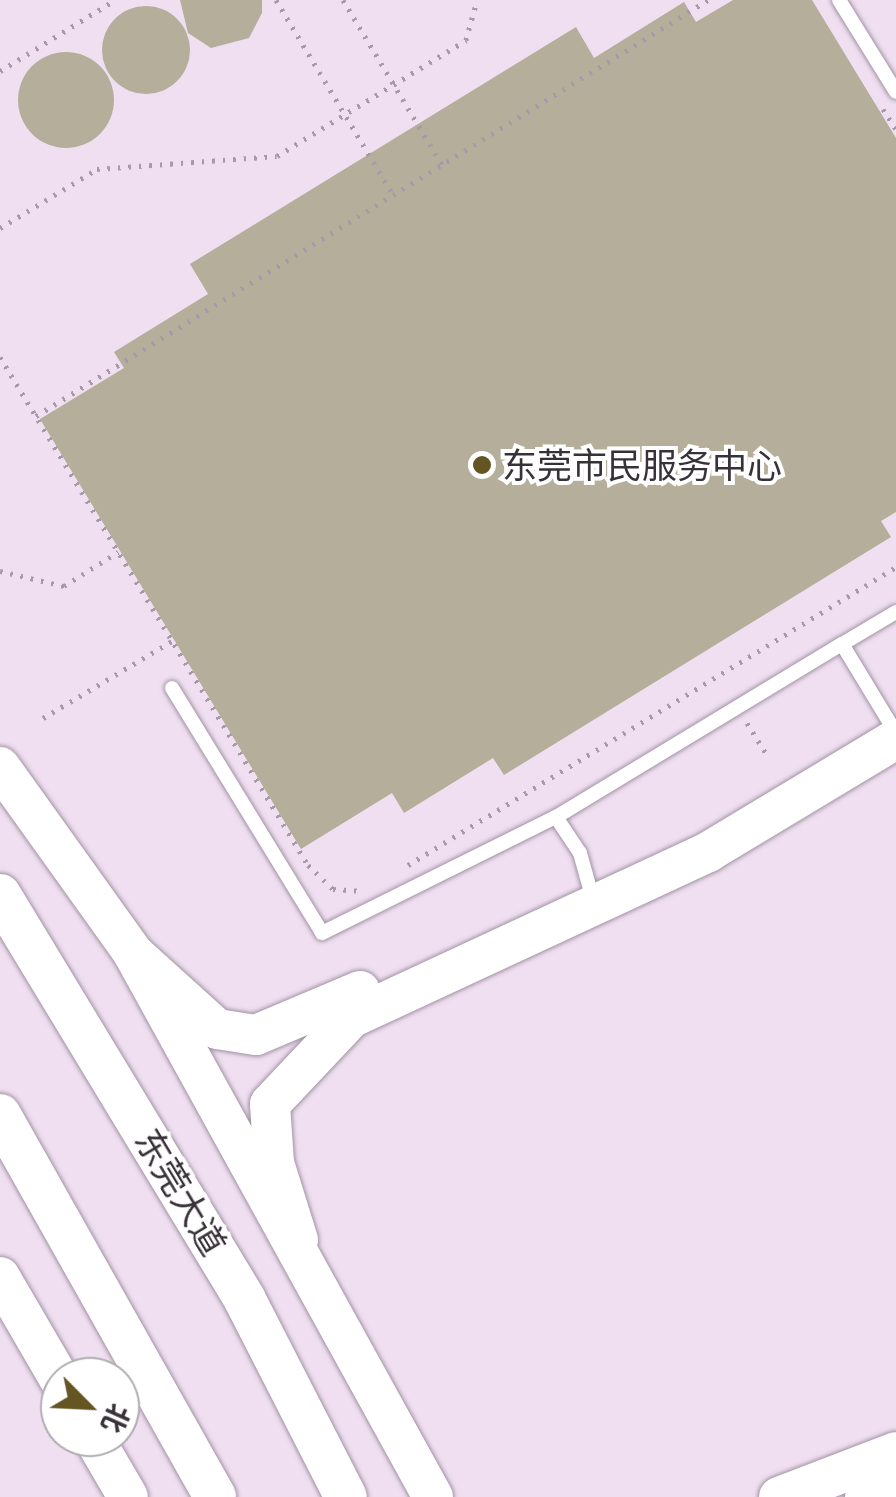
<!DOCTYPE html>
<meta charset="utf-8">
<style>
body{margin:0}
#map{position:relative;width:896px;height:1497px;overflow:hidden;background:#efdff1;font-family:"PT Sans Narrow","Noto Sans SC",sans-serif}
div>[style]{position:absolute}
.building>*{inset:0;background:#b5ae9a}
.round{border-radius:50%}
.path>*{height:5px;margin-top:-2.5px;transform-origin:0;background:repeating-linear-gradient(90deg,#a69aa8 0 2.5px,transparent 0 10.5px)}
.roads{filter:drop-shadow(0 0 2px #a292a3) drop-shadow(0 0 2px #a292a3)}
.lane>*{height:14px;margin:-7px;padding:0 7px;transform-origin:7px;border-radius:7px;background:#fff}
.secondary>*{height:40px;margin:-20px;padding:0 20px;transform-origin:20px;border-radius:20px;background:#fff}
.primary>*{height:42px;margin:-21px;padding:0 21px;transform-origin:21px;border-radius:21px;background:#fff}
.dots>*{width:28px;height:28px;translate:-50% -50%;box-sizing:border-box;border:5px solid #fff;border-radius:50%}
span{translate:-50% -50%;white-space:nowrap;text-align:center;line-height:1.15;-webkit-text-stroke:8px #fff;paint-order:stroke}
.poi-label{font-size:35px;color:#373138}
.left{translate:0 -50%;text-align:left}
.street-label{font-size:35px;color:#373138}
.north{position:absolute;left:40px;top:1357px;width:100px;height:100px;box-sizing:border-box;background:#fff;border:2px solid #afadaf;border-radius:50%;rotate:114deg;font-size:28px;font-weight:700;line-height:40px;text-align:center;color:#373138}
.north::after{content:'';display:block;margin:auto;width:35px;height:45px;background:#645522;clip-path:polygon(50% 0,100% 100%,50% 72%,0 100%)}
</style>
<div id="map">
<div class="building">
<div style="clip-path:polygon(180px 0,262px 0,262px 13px,249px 38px,211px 48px,188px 33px)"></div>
<div style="clip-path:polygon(733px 0,812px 0,896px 138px,896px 512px,881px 521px,891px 537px,504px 775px,493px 758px,404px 813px,392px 793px,301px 849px,40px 419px,124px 368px,114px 352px,208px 294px,190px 264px,576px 27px,594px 58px,684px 2px,696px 22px)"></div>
<div class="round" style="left:102px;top:6px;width:88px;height:88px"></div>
<div class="round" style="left:18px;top:52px;width:96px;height:96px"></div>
</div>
<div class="path">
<div style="left:276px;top:0;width:227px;rotate:59deg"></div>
<div style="left:343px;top:0;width:192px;rotate:59deg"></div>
<div style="left:0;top:71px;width:135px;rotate:-31.7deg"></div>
<div style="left:883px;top:109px;width:24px;rotate:57deg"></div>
<div style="left:0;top:228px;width:114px;rotate:-31.3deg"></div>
<div style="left:97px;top:169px;width:180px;rotate:-4.1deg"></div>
<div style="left:277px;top:156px;width:222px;rotate:-31.5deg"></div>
<div style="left:466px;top:40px;width:41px;rotate:-74.6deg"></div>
<div style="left:0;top:357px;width:594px;rotate:58.77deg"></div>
<div style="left:308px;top:865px;width:35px;rotate:44deg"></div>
<div style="left:333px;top:889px;width:26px;rotate:4deg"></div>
<div style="left:36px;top:416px;width:790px;rotate:-31.76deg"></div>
<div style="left:0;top:571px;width:66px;rotate:13.2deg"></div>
<div style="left:64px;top:586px;width:64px;rotate:-32.2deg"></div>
<div style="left:43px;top:718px;width:150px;rotate:-30.8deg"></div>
<div style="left:747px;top:723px;width:36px;rotate:58deg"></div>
<div style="left:408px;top:865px;width:572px;rotate:-31.41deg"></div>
</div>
<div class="roads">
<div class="lane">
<div style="left:839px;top:0;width:108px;rotate:58.2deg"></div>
<div style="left:896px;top:612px;width:63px;rotate:149.3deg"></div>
<div style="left:842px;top:644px;width:104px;rotate:58.8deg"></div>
<div style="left:172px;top:688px;width:287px;rotate:58.5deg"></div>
<div style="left:322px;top:933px;width:261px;rotate:-26.4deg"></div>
<div style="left:556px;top:817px;width:334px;rotate:-31.2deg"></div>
<div style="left:556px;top:817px;width:43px;rotate:56.3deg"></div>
<div style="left:580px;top:853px;width:52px;rotate:74.4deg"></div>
</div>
<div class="secondary">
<div style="left:0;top:767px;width:229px;rotate:54.4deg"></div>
<div style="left:133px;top:953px;width:621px;rotate:61.12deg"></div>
<div style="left:133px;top:953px;width:113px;rotate:42.1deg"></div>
<div style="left:217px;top:1029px;width:39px;rotate:9deg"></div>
<div style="left:256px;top:1035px;width:113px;rotate:-22.9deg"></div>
<div style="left:298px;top:1240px;width:81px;rotate:-107.3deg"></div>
<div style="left:274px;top:1163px;width:59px;rotate:-93.9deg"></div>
<div style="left:270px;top:1104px;width:118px;rotate:-46.7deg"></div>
<div style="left:351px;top:1018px;width:394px;rotate:-24.9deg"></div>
<div style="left:708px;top:852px;width:219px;rotate:-31deg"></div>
<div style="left:0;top:1277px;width:119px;rotate:59.8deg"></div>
<div style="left:93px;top:1437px;width:69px;rotate:59.7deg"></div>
<div style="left:779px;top:1497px;width:125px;rotate:-21deg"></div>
<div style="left:865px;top:1497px;width:33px;rotate:-21deg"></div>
</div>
<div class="primary">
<div style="left:0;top:895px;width:473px;rotate:58.8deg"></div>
<div style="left:245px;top:1300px;width:221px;rotate:62.9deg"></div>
<div style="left:0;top:1115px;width:438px;rotate:60.6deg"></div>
</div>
</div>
<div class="dots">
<div style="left:482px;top:465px;background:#645522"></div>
</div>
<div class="poi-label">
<span class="left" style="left:502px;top:465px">东莞市民服务中心</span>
</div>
<div class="street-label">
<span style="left:181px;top:1192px;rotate:59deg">东莞大道</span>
</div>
<div class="north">北</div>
</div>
